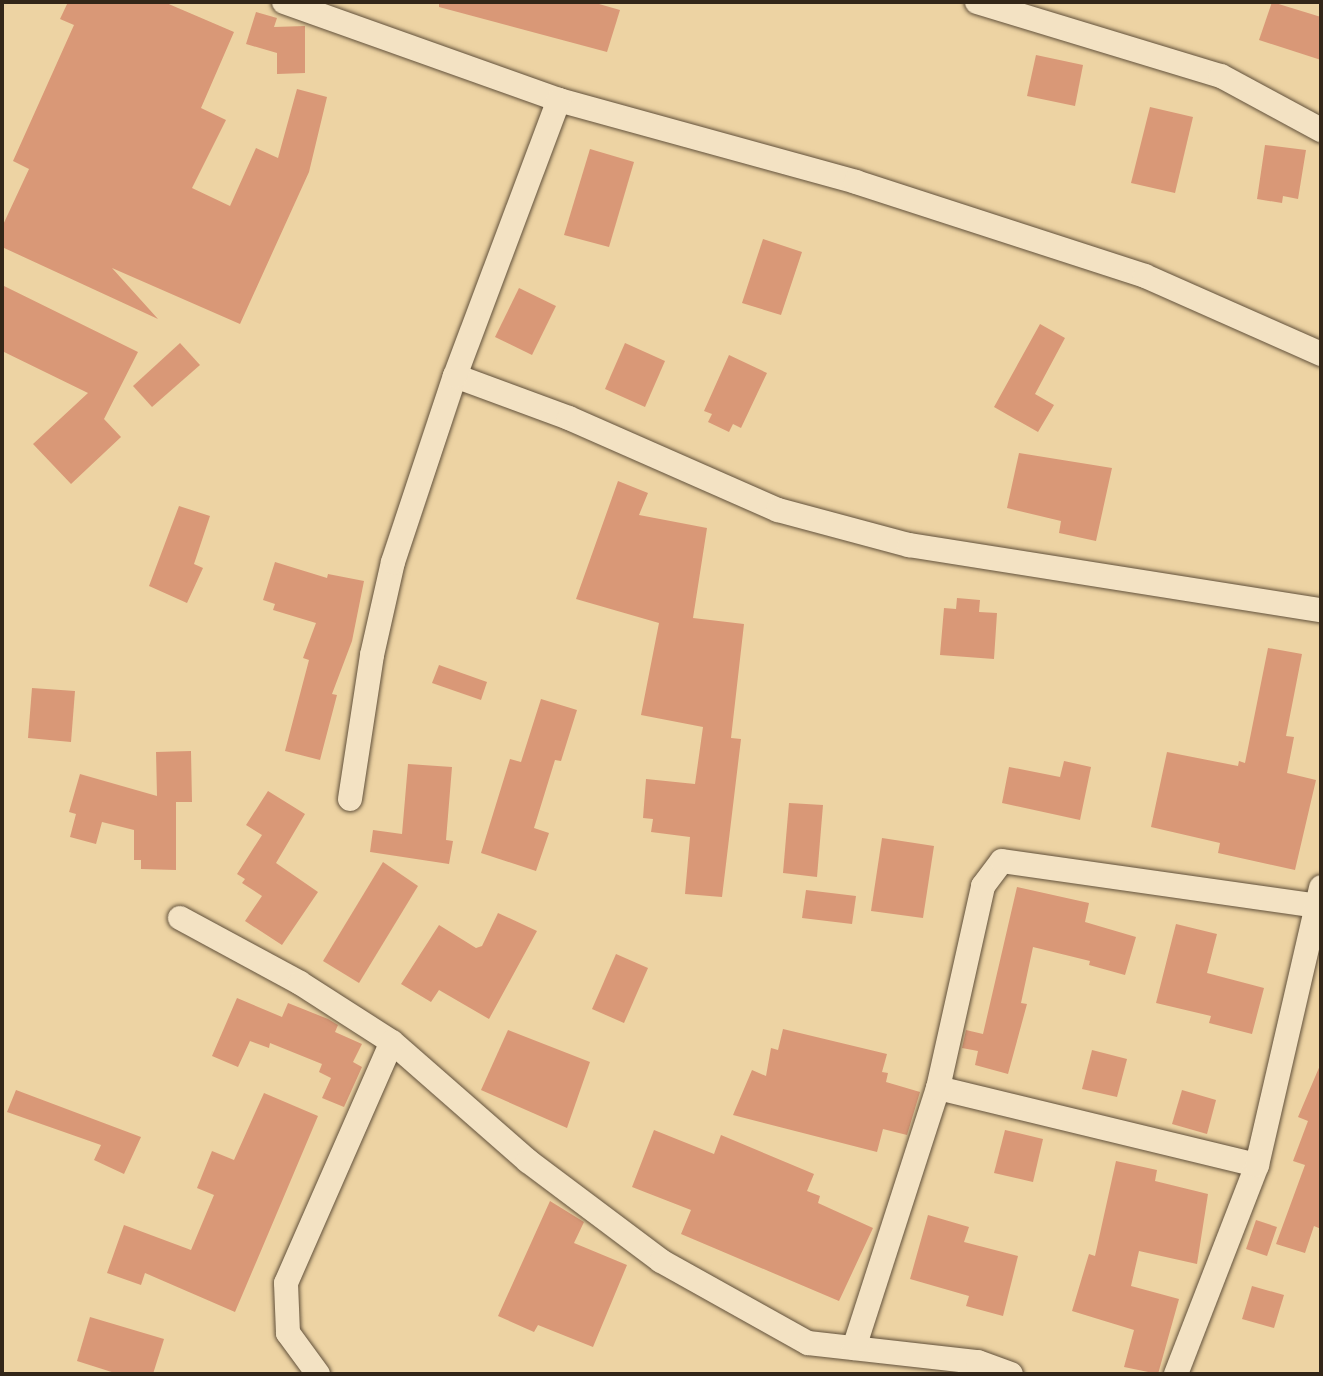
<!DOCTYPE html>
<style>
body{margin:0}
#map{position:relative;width:1323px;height:1376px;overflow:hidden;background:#edd3a3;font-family:"EB Garamond",serif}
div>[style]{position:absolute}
.building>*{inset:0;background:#d99877}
.roads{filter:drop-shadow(0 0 2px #62513b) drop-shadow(0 0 2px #62513b)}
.minor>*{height:24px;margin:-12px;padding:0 12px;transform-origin:12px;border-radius:12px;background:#f3e2c3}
span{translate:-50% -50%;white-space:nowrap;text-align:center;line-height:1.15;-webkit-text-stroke:6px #f3e2c3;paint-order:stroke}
.frame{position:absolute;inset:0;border:4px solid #332618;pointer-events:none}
</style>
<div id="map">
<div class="building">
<div style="clip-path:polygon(68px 2px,164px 2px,234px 32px,201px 108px,226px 120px,192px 188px,230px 206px,256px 148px,278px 158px,297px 89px,327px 97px,309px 172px,240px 324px,112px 268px,158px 319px,2px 247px,2px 227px,29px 169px,13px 161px,74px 25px,60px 19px)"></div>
<div style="clip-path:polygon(439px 2px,592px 2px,620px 10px,607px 52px,439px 7px)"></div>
<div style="clip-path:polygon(1272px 2px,1321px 17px,1321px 60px,1259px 40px)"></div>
<div style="clip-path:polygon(256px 12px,277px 18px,274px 27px,305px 26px,305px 73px,277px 74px,277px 53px,246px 44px)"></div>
<div style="clip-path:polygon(1036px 55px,1083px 65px,1075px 106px,1027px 96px)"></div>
<div style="clip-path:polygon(1150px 107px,1193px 117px,1175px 193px,1131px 183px)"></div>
<div style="clip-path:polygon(1265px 145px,1306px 150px,1298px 199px,1283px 196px,1282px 203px,1257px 199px)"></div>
<div style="clip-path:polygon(590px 149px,634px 162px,609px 247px,564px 235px)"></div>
<div style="clip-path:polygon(763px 239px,802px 252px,781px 315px,742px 303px)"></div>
<div style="clip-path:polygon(2px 285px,138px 352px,104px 419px,121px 437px,71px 484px,33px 444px,88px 393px,2px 351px)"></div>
<div style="clip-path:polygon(519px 288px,556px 306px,532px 355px,495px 337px)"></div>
<div style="clip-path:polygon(1040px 324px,1065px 338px,1035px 394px,1054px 405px,1038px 432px,994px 407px)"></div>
<div style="clip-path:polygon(180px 343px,200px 365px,152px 407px,133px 386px)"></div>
<div style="clip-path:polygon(625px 343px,665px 361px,645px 407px,605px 389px)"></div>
<div style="clip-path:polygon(729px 355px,767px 373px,741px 428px,733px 424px,729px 432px,708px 422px,712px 414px,704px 411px)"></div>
<div style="clip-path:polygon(1019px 453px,1112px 468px,1096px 541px,1059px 533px,1061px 521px,1007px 508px)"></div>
<div style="clip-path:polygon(618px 481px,648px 493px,639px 515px,707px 528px,693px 618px,744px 624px,731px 738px,741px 739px,722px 897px,685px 894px,690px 837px,651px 832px,653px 819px,643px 818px,646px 779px,695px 784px,703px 727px,641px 715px,659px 623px,576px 599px)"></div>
<div style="clip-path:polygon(179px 506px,210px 516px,194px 564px,203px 568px,187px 603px,149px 586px)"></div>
<div style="clip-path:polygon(275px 562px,327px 578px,328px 574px,364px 581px,352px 641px,332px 694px,337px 695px,320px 760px,285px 751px,309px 660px,303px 658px,316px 623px,273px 610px,275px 604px,263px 600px)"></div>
<div style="clip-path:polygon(957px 598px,980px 600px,979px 612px,997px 613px,994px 659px,940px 655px,944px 608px,956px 609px)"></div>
<div style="clip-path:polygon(1268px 648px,1302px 654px,1286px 736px,1294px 737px,1287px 773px,1316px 780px,1295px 870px,1218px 853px,1220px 843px,1151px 827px,1167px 752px,1238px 766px,1239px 761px,1245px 763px)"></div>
<div style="clip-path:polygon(439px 665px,487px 682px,481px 700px,432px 683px)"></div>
<div style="clip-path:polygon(32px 688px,75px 691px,71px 742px,28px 738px)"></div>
<div style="clip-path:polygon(541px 699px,577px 710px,561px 761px,555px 760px,534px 828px,549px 833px,536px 871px,481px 853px,510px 759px,521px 762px)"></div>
<div style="clip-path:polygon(191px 751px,192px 802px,176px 802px,176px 870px,141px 869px,141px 860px,134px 860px,134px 830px,102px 822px,96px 844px,70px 837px,76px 814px,69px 812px,80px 774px,157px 796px,156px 752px)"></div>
<div style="clip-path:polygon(1064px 761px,1091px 767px,1080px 820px,1002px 803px,1009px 767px,1060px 777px)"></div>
<div style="clip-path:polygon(408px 764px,452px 767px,446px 840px,453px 841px,449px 864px,370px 852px,373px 830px,402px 834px)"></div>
<div style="clip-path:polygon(268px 791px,305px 814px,276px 863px,318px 892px,282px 945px,245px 921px,262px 896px,242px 883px,245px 879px,237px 874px,262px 835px,246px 825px)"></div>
<div style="clip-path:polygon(789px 803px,823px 805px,817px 877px,783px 873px)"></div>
<div style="clip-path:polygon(882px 838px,934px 846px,923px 918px,871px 911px)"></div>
<div style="clip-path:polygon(383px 862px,418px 886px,359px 983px,323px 961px)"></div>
<div style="clip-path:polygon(1017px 887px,1089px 903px,1085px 922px,1136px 937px,1125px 975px,1089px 965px,1090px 961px,1033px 947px,1021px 1003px,1027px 1004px,1008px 1074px,975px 1065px,978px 1051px,962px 1048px,966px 1030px,983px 1034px)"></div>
<div style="clip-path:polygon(806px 890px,856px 896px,852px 924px,802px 918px)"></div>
<div style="clip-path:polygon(498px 913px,537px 931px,489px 1019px,439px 990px,431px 1002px,401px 984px,439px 925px,476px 948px,482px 946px)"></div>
<div style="clip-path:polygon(1176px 924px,1217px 934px,1207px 973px,1264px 988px,1252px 1034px,1209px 1023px,1211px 1016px,1156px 1003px)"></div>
<div style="clip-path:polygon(616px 954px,648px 968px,624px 1023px,592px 1009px)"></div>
<div style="clip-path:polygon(237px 998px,282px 1017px,288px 1003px,328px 1019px,338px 1025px,335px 1032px,362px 1044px,353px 1062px,362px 1067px,344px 1107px,322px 1098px,331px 1078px,319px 1072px,322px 1064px,270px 1043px,269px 1048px,250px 1041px,238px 1067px,212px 1056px)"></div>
<div style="clip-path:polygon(783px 1029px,887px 1054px,882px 1072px,888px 1073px,886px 1082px,920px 1092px,907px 1135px,883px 1129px,877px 1152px,733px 1115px,752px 1070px,766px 1076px,771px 1048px,778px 1050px)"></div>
<div style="clip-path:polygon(508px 1030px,590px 1062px,567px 1128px,481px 1090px)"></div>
<div style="clip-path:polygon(1092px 1050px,1127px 1059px,1117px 1097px,1082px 1089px)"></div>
<div style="clip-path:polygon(1321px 1063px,1321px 1229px,1314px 1226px,1305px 1253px,1276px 1244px,1305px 1165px,1293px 1161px,1308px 1121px,1298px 1117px)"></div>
<div style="clip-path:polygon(16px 1090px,141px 1137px,124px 1174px,94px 1160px,101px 1145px,7px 1112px)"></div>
<div style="clip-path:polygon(1182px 1090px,1216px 1100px,1207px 1134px,1172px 1124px)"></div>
<div style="clip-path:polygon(264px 1093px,318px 1116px,235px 1312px,145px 1273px,141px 1285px,107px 1273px,124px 1225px,191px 1250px,214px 1195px,197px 1188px,212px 1151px,234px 1160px)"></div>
<div style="clip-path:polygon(654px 1130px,714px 1154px,721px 1135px,814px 1174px,807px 1191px,820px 1196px,818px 1203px,873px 1228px,839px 1301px,681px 1234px,691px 1210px,632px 1187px)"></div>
<div style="clip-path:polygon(1005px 1130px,1043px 1139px,1033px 1182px,994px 1173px)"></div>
<div style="clip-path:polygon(1116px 1161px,1157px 1170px,1155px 1181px,1208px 1194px,1197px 1264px,1139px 1251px,1131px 1286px,1179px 1299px,1158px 1374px,1124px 1367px,1134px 1330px,1072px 1311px,1089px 1254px,1095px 1256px)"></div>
<div style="clip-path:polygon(550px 1201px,584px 1222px,574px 1243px,627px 1265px,593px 1347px,538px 1325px,534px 1332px,498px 1316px)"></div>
<div style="clip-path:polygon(928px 1215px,969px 1227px,964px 1242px,1018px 1256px,1003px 1316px,966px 1306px,969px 1296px,910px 1279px)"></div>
<div style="clip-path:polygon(1256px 1220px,1277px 1227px,1267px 1256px,1246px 1249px)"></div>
<div style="clip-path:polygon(1252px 1286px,1284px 1295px,1274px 1328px,1242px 1319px)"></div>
<div style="clip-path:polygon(90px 1317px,164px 1339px,153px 1374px,118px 1374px,77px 1361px)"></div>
</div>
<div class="roads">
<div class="minor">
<div style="left:284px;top:2px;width:292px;rotate:19.6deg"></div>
<div style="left:559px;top:100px;width:308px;rotate:15.4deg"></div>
<div style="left:856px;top:182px;width:304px;rotate:18deg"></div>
<div style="left:1145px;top:276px;width:193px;rotate:23.9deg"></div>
<div style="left:977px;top:2px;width:255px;rotate:16.9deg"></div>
<div style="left:1221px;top:76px;width:114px;rotate:28.4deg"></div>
<div style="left:455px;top:376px;width:121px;rotate:20.2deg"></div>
<div style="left:569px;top:418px;width:228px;rotate:23.8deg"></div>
<div style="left:778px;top:510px;width:136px;rotate:15deg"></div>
<div style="left:909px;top:545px;width:417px;rotate:9deg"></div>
<div style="left:350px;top:799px;width:146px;rotate:-81.3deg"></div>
<div style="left:372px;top:655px;width:95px;rotate:-77.3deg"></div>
<div style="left:393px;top:562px;width:196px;rotate:-71.6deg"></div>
<div style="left:455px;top:376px;width:295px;rotate:-69.4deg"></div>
<div style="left:180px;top:918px;width:136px;rotate:28.4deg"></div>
<div style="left:300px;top:983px;width:109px;rotate:32.7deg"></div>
<div style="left:392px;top:1042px;width:181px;rotate:41.2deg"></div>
<div style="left:528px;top:1161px;width:166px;rotate:36.9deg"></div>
<div style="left:661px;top:1261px;width:168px;rotate:29.2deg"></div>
<div style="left:808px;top:1343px;width:171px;rotate:6.4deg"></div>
<div style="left:978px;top:1362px;width:35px;rotate:20deg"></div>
<div style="left:938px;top:1088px;width:328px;rotate:13.6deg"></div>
<div style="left:854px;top:1348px;width:273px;rotate:-72.1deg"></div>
<div style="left:938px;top:1088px;width:207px;rotate:-77.4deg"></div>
<div style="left:983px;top:886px;width:31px;rotate:-53deg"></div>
<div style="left:1002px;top:861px;width:318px;rotate:8.1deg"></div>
<div style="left:318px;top:1374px;width:51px;rotate:-126.2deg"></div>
<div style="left:288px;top:1333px;width:50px;rotate:-92.3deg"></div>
<div style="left:286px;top:1283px;width:263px;rotate:-66.3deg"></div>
<div style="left:1176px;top:1374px;width:224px;rotate:-68.8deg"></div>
<div style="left:1257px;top:1165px;width:285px;rotate:-77deg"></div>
</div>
</div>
<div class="frame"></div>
</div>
